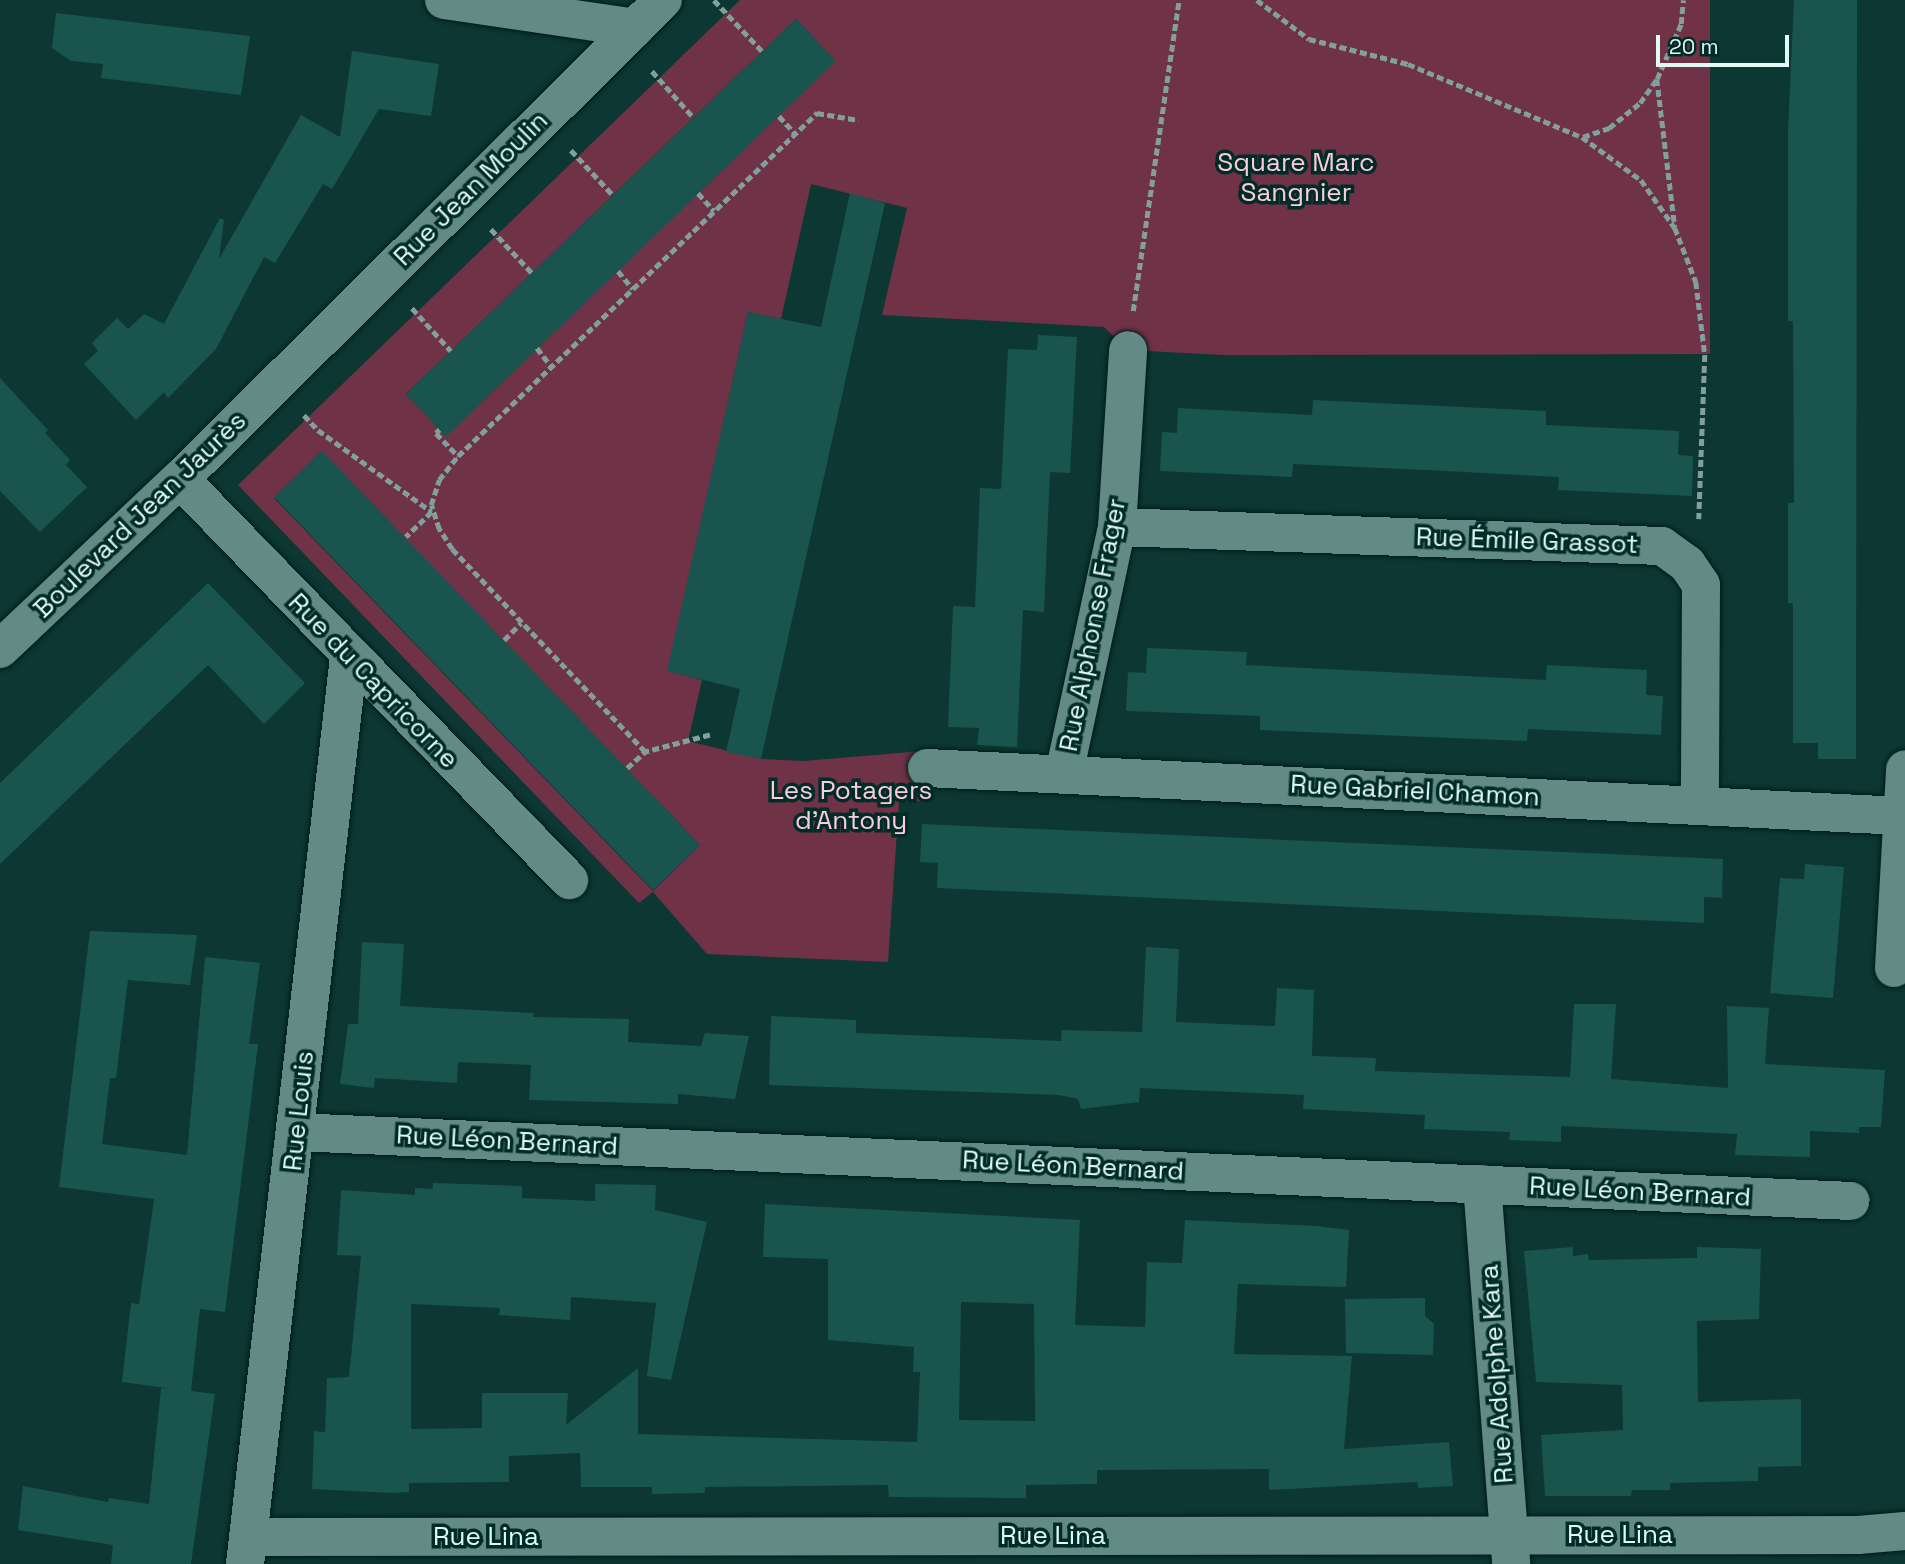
<!DOCTYPE html>
<meta charset="utf-8">
<style>
body{margin:0}
#map{position:relative;width:1905px;height:1564px;overflow:hidden;background:#0c3732;font-family:"Space Grotesk",sans-serif}
div>[style]{position:absolute}
.green>*{inset:0;background:#6f3246}
.building>*{inset:0;background:#19554e}
.path>*{height:4.5px;margin-top:-2.25px;transform-origin:0;background:repeating-linear-gradient(90deg,#81a09c 0 7px,transparent 0 10.5px)}
.roads{filter:drop-shadow(0 0 2px #001c19) drop-shadow(0 0 2px #001c19)}
.minor>*{height:38px;margin:-19px;padding:0 19px;transform-origin:19px;border-radius:19px;background:#628b85}
.secondary>*{height:38px;margin:-19px;padding:0 19px;transform-origin:19px;border-radius:19px;background:#628b85}
span{translate:-50% -50%;white-space:nowrap;text-align:center;line-height:1.15;-webkit-text-stroke:7px #002c28;paint-order:stroke}
.park-label{font-size:26px;color:#facdd8}
.street-label{font-size:26px;color:#e3f9f5}
.scale{position:absolute;left:1656px;top:35px;width:133px;height:32px;box-sizing:border-box;border:4px solid #e3f9f5;border-top:0;padding-left:9px;font-size:21px;line-height:24px;white-space:nowrap;color:#e3f9f5;-webkit-text-stroke:5px #002c28;paint-order:stroke}
</style>
<div id="map">
<div class="green">
<div style="clip-path:polygon(evenodd,740px 0,1710px 0,1710px 354px,1223px 355px,1128px 350px,1104px 327px,882px 315px,907px 208px,811px 184px,781px 319px,748px 312px,668px 671px,702px 680px,688px 741px,761px 759px,803px 761px,923px 751px,922px 801px,899px 802px,888px 962px,707px 954px,653px 892px,639px 903px,238px 485px,740px 0,796px 19px,835px 61px,440px 430px,406px 394px,796px 19px,740px 0,321px 452px,700px 845px,653px 891px,274px 498px,321px 452px)"></div>
</div>
<div class="building">
<div style="clip-path:polygon(1794px 0,1857px 0,1856px 759px,1818px 759px,1818px 743px,1793px 743px,1793px 603px,1788px 603px,1788px 503px,1794px 503px,1793px 321px,1788px 321px,1788px 131px)"></div>
<div style="clip-path:polygon(56px 13px,250px 36px,241px 95px,101px 78px,103px 64px,71px 61px,52px 48px)"></div>
<div style="clip-path:polygon(796px 19px,836px 61px,446px 437px,406px 394px)"></div>
<div style="clip-path:polygon(352px 51px,439px 64px,431px 116px,379px 109px,332px 189px,323px 184px,275px 263px,264px 257px,216px 349px,168px 398px,164px 392px,136px 420px,84px 364px,98px 351px,92px 343px,117px 318px,128px 329px,144px 314px,164px 324px,220px 218px,224px 220px,219px 259px,301px 115px,340px 137px)"></div>
<div style="clip-path:polygon(850px 193px,885px 203px,761px 759px,726px 752px,740px 689px,667px 671px,748px 312px,821px 327px)"></div>
<div style="clip-path:polygon(1038px 335px,1077px 337px,1070px 473px,1050px 472px,1044px 612px,1023px 610px,1017px 747px,977px 745px,979px 728px,948px 727px,953px 606px,975px 607px,980px 488px,1001px 489px,1008px 349px,1037px 350px)"></div>
<div style="clip-path:polygon(0 378px,48px 430px,45px 433px,70px 460px,66px 465px,87px 487px,40px 532px,0 491px)"></div>
<div style="clip-path:polygon(1313px 400px,1546px 411px,1546px 425px,1679px 431px,1678px 455px,1693px 456px,1692px 496px,1558px 490px,1559px 477px,1426px 470px,1293px 464px,1292px 477px,1160px 471px,1162px 432px,1177px 433px,1178px 408px,1312px 415px)"></div>
<div style="clip-path:polygon(322px 451px,700px 845px,653px 890px,274px 497px)"></div>
<div style="clip-path:polygon(208px 583px,305px 683px,264px 724px,208px 665px,0 864px,0 783px)"></div>
<div style="clip-path:polygon(1147px 648px,1247px 652px,1246px 665px,1546px 680px,1547px 665px,1647px 670px,1646px 695px,1663px 696px,1661px 735px,1528px 729px,1527px 741px,1330px 733px,1260px 730px,1260px 716px,1126px 711px,1128px 672px,1146px 673px)"></div>
<div style="clip-path:polygon(922px 824px,1723px 859px,1722px 898px,1704px 897px,1704px 923px,937px 888px,938px 863px,920px 862px)"></div>
<div style="clip-path:polygon(1805px 864px,1844px 867px,1833px 998px,1770px 993px,1780px 878px,1804px 879px)"></div>
<div style="clip-path:polygon(90px 931px,197px 935px,190px 985px,128px 980px,116px 1078px,110px 1078px,102px 1144px,187px 1155px,205px 957px,260px 963px,249px 1044px,258px 1044px,225px 1312px,200px 1309px,191px 1391px,215px 1394px,191px 1564px,111px 1564px,113px 1545px,18px 1530px,23px 1486px,108px 1502px,109px 1498px,149px 1504px,161px 1388px,174px 1389px,122px 1382px,131px 1303px,139px 1304px,154px 1199px,59px 1187px)"></div>
<div style="clip-path:polygon(362px 942px,404px 944px,400px 1006px,534px 1013px,533px 1017px,629px 1019px,628px 1042px,701px 1046px,705px 1033px,749px 1036px,735px 1099px,678px 1094px,678px 1104px,529px 1100px,531px 1065px,458px 1062px,457px 1083px,375px 1078px,374px 1088px,340px 1084px,348px 1024px,358px 1024px)"></div>
<div style="clip-path:polygon(1146px 947px,1179px 949px,1176px 1022px,1275px 1026px,1277px 988px,1314px 990px,1312px 1056px,1376px 1058px,1375px 1071px,1570px 1077px,1574px 1004px,1616px 1004px,1611px 1079px,1728px 1088px,1727px 1006px,1769px 1008px,1765px 1064px,1885px 1070px,1881px 1127px,1859px 1127px,1859px 1133px,1810px 1131px,1810px 1157px,1735px 1155px,1737px 1134px,1561px 1126px,1561px 1142px,1509px 1140px,1510px 1132px,1424px 1129px,1425px 1115px,1303px 1109px,1304px 1095px,1140px 1088px,1139px 1102px,1081px 1109px,1078px 1099px,1059px 1095px,769px 1085px,771px 1016px,856px 1020px,856px 1033px,1061px 1041px,1062px 1030px,1142px 1032px)"></div>
<div style="clip-path:polygon(evenodd,433px 1183px,522px 1186px,522px 1198px,595px 1201px,595px 1184px,656px 1185px,655px 1210px,707px 1222px,671px 1380px,647px 1376px,656px 1303px,571px 1297px,570px 1320px,499px 1315px,500px 1308px,411px 1304px,411px 1429px,482px 1428px,482px 1393px,568px 1393px,566px 1425px,638px 1368px,638px 1434px,917px 1442px,920px 1372px,913px 1372px,914px 1347px,828px 1340px,828px 1259px,763px 1257px,765px 1204px,1080px 1220px,1075px 1325px,1145px 1327px,1147px 1262px,1182px 1263px,1185px 1220px,1317px 1226px,1349px 1230px,1346px 1287px,1238px 1284px,1234px 1354px,1352px 1356px,1344px 1449px,1449px 1442px,1453px 1486px,1418px 1488px,1417px 1482px,1269px 1490px,1269px 1469px,1097px 1470px,1097px 1484px,1026px 1485px,1026px 1498px,889px 1497px,888px 1485px,705px 1487px,705px 1493px,652px 1494px,652px 1487px,581px 1487px,580px 1453px,509px 1456px,509px 1482px,409px 1483px,409px 1492px,393px 1493px,312px 1489px,314px 1431px,325px 1432px,327px 1378px,349px 1377px,361px 1256px,337px 1255px,341px 1190px,415px 1195px,415px 1188px,433px 1189px,433px 1183px,961px 1302px,1034px 1304px,1035px 1421px,959px 1420px,961px 1302px)"></div>
<div style="clip-path:polygon(1573px 1247px,1573px 1256px,1588px 1254px,1589px 1260px,1697px 1258px,1697px 1247px,1761px 1249px,1759px 1319px,1697px 1321px,1698px 1402px,1801px 1399px,1801px 1466px,1758px 1467px,1758px 1481px,1670px 1483px,1670px 1490px,1632px 1490px,1631px 1496px,1545px 1496px,1541px 1435px,1623px 1430px,1622px 1385px,1536px 1382px,1524px 1251px)"></div>
<div style="clip-path:polygon(1425px 1298px,1425px 1316px,1434px 1324px,1433px 1355px,1346px 1353px,1345px 1299px)"></div>
</div>
<div class="path">
<div style="left:714px;top:0;width:70px;rotate:46.7deg"></div>
<div style="left:1257px;top:0;width:65px;rotate:36.9deg"></div>
<div style="left:1309px;top:39px;width:102px;rotate:14.2deg"></div>
<div style="left:1408px;top:64px;width:189px;rotate:22.8deg"></div>
<div style="left:1582px;top:137px;width:73px;rotate:36.1deg"></div>
<div style="left:1641px;top:180px;width:59px;rotate:54.7deg"></div>
<div style="left:1675px;top:228px;width:58px;rotate:68.7deg"></div>
<div style="left:1696px;top:282px;width:74px;rotate:83deg"></div>
<div style="left:1705px;top:355px;width:164px;rotate:92.1deg"></div>
<div style="left:652px;top:71px;width:62px;rotate:48.3deg"></div>
<div style="left:1657px;top:79px;width:149px;rotate:83.1deg"></div>
<div style="left:779px;top:116px;width:25px;rotate:47deg"></div>
<div style="left:1583px;top:137px;width:28px;rotate:-19deg"></div>
<div style="left:1609px;top:128px;width:40px;rotate:-39deg"></div>
<div style="left:1640px;top:103px;width:29px;rotate:-55deg"></div>
<div style="left:1657px;top:79px;width:60px;rotate:-66.4deg"></div>
<div style="left:1681px;top:24px;width:24px;rotate:-85deg"></div>
<div style="left:571px;top:150px;width:62px;rotate:47deg"></div>
<div style="left:698px;top:193px;width:24px;rotate:48deg"></div>
<div style="left:491px;top:229px;width:60px;rotate:47deg"></div>
<div style="left:618px;top:271px;width:23px;rotate:50deg"></div>
<div style="left:412px;top:308px;width:58px;rotate:47.8deg"></div>
<div style="left:1133px;top:311px;width:314px;rotate:-81.6deg"></div>
<div style="left:537px;top:348px;width:24px;rotate:52deg"></div>
<div style="left:304px;top:415px;width:21px;rotate:47deg"></div>
<div style="left:318px;top:430px;width:140px;rotate:35.7deg"></div>
<div style="left:432px;top:512px;width:36px;rotate:136deg"></div>
<div style="left:440px;top:430px;width:5px;rotate:143deg"></div>
<div style="left:436px;top:433px;width:32px;rotate:46deg"></div>
<div style="left:504px;top:640px;width:24px;rotate:-45deg"></div>
<div style="left:710px;top:735px;width:67px;rotate:165.3deg"></div>
<div style="left:645px;top:752px;width:280px;rotate:-133.6deg"></div>
<div style="left:452px;top:549px;width:24px;rotate:-123deg"></div>
<div style="left:439px;top:529px;width:25px;rotate:-108deg"></div>
<div style="left:431px;top:505px;width:26px;rotate:-72deg"></div>
<div style="left:439px;top:480px;width:31px;rotate:-52deg"></div>
<div style="left:458px;top:456px;width:497px;rotate:-43.7deg"></div>
<div style="left:817px;top:113px;width:42px;rotate:9.7deg"></div>
<div style="left:627px;top:768px;width:24px;rotate:-42deg"></div>
</div>
<div class="roads">
<div class="minor">
<div style="left:444px;top:0;width:193px;rotate:8.3deg"></div>
<div style="left:180px;top:479px;width:559px;rotate:45.87deg"></div>
<div style="left:1117px;top:527px;width:545px;rotate:2deg"></div>
<div style="left:1662px;top:546px;width:31px;rotate:36deg"></div>
<div style="left:1687px;top:564px;width:25px;rotate:56deg"></div>
<div style="left:1701px;top:585px;width:219px;rotate:90.3deg"></div>
<div style="left:927px;top:768px;width:976px;rotate:2.82deg"></div>
<div style="left:1064px;top:774px;width:253px;rotate:-77.9deg"></div>
<div style="left:1117px;top:527px;width:177px;rotate:-86.4deg"></div>
<div style="left:1894px;top:968px;width:199px;rotate:-86.8deg"></div>
<div style="left:296px;top:1132px;width:1556px;rotate:2.54deg"></div>
<div style="left:1482px;top:1184px;width:381px;rotate:85.6deg"></div>
<div style="left:248px;top:1537px;width:1610px;rotate:-0.07deg"></div>
<div style="left:1858px;top:1535px;width:47px;rotate:-4.9deg"></div>
<div style="left:245px;top:1564px;width:913px;rotate:-83.46deg"></div>
</div>
<div class="secondary">
<div style="left:0;top:649px;width:248px;rotate:-43.4deg"></div>
<div style="left:180px;top:479px;width:680px;rotate:-44.76deg"></div>
</div>
</div>
<div class="park-label">
<span style="left:1296px;top:178px">Square Marc<br>Sangnier</span>
<span style="left:851px;top:806px">Les Potagers<br>d'Antony</span>
</div>
<div class="street-label">
<span style="left:471px;top:189px;rotate:-45deg">Rue Jean Moulin</span>
<span style="left:140px;top:515px;rotate:-44deg">Boulevard Jean Jaurès</span>
<span style="left:1527px;top:541px;rotate:2deg">Rue Émile Grassot</span>
<span style="left:1093px;top:625px;rotate:-79deg">Rue Alphonse Frager</span>
<span style="left:373px;top:681px;rotate:46deg">Rue du Capricorne</span>
<span style="left:1415px;top:791px;rotate:3deg">Rue Gabriel Chamon</span>
<span style="left:299px;top:1111px;rotate:-84deg">Rue Louis</span>
<span style="left:507px;top:1141px;rotate:3deg">Rue Léon Bernard</span>
<span style="left:1073px;top:1166px;rotate:3deg">Rue Léon Bernard</span>
<span style="left:1640px;top:1192px;rotate:3deg">Rue Léon Bernard</span>
<span style="left:1497px;top:1374px;rotate:-94deg">Rue Adolphe Kara</span>
<span style="left:1620px;top:1535px">Rue Lina</span>
<span style="left:1053px;top:1536px">Rue Lina</span>
<span style="left:486px;top:1537px">Rue Lina</span>
</div>
<div class="scale">20 m</div>
</div>
